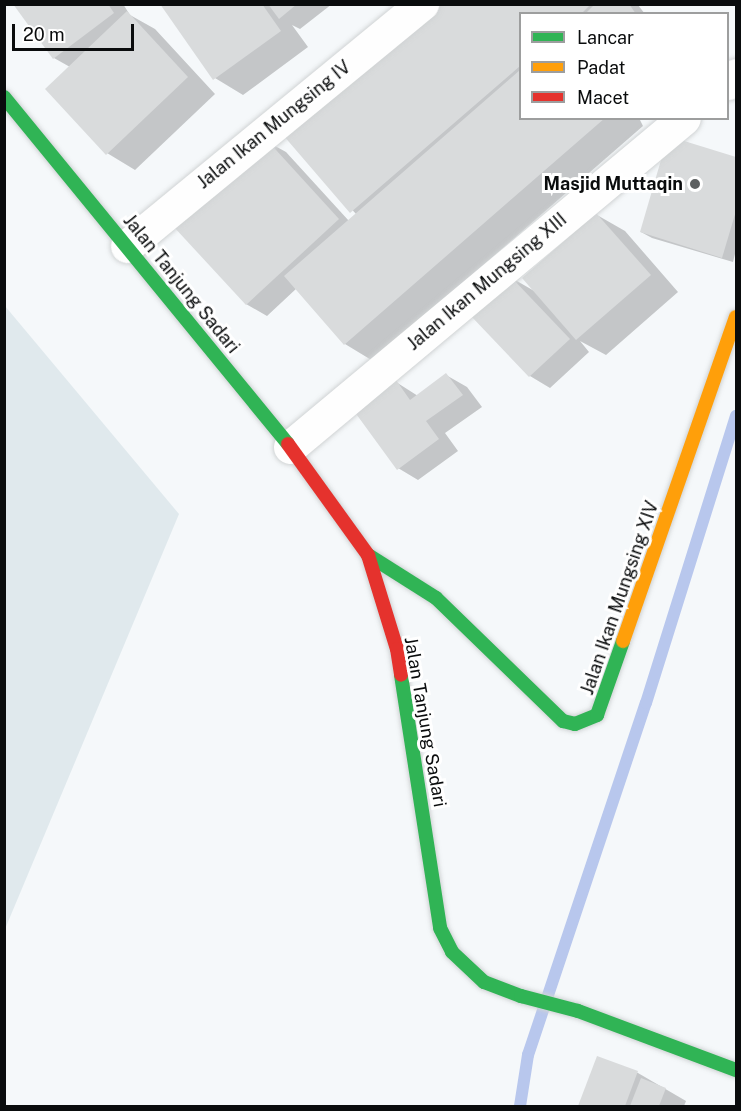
<!DOCTYPE html>
<style>
body{margin:0}
#map{position:relative;width:741px;height:1111px;overflow:hidden;background:#f5f8fa;font-family:"Public Sans",sans-serif}
div>[style]{position:absolute}
.built>*{inset:0;background:#e0e9ed}
.shadow>*{inset:0;background:#0003}
.stream>*{height:12px;margin:-6px;padding:0 6px;transform-origin:6px;border-radius:6px;background:#b8c7ed}
.building>*{inset:0;background:#d9dbdc}
.roads{filter:drop-shadow(0 0 2px #d0d3d4) drop-shadow(0 0 2px #d0d3d4)}
.street>*{height:33px;margin:-16.5px;padding:0 16.5px;transform-origin:16.5px;border-radius:16.5px;background:#fefefe}
.fast>*{height:14px;margin:-7px;padding:0 7px;transform-origin:7px;border-radius:7px;background:#30b455}
.slow>*{height:14px;margin:-7px;padding:0 7px;transform-origin:7px;border-radius:7px;background:#ff9f0a}
.jam>*{height:14px;margin:-7px;padding:0 7px;transform-origin:7px;border-radius:7px;background:#e5322d}
.dots>*{width:16px;height:16px;translate:-50% -50%;box-sizing:border-box;border:3px solid #fff;border-radius:50%}
span{translate:-50% -50%;white-space:nowrap;text-align:center;line-height:1.15;-webkit-text-stroke:6px #fff;paint-order:stroke}
.street-label{font-size:18px;color:#0a0c0d}
.poi-label{font-size:18px;color:#0a0c0d;font-weight:700}
.right{translate:-100% -50%;text-align:right}
.frame{position:absolute;inset:0;border:6px solid #0a0c0d;pointer-events:none}
.legend{position:absolute;left:519px;top:12px;width:210px;height:108px;box-sizing:border-box;background:#fff;border:2px solid #9d9e9e;margin:0;padding:8px 10px;list-style:none;font-size:18px;color:#0a0c0d}
.legend li{display:flex;align-items:center;gap:12px;height:30px}
.legend b{width:30px;border:2px solid #9d9e9e}
.scale{position:absolute;left:12px;top:24px;width:122px;height:27px;box-sizing:border-box;border:3px solid #0a0c0d;border-top:0;padding-left:8px;font-size:18px;line-height:21px;white-space:nowrap;color:#0a0c0d;-webkit-text-stroke:4px #fff;paint-order:stroke}
</style>
<div id="map">
<div class="built">
<div style="clip-path:polygon(5px 306px,179px 514px,5px 929px)"></div>
</div>
<div class="shadow">
<div style="clip-path:polygon(15px 4px,123px 4px,130px 15px,155px 29px,215px 94px,135px 170px,107px 153px,70px 67px,54px 58px)"></div>
<div style="clip-path:polygon(162px 4px,332px 4px,300px 29px,292px 25px,308px 47px,243px 95px,215px 78px)"></div>
<div style="clip-path:polygon(436px 4px,638px 5px,645px 14px,520px 14px,520px 118px,639px 118px,643px 126px,373px 361px,345px 344px,297px 288px,267px 316px,246px 304px,266px 141px,286px 152px,349px 221px,356px 214px,286px 135px)"></div>
<div style="clip-path:polygon(669px 138px,736px 158px,736px 250px,733px 262px,652px 238px,641px 232px)"></div>
<div style="clip-path:polygon(597px 215px,625px 231px,678px 292px,606px 355px,580px 341px,589px 352px,550px 388px,530px 376px,472px 315px,510px 277px,536px 292px)"></div>
<div style="clip-path:polygon(446px 375px,467px 387px,482px 407px,445px 433px,458px 451px,418px 480px,398px 468px,396px 382px,418px 396px)"></div>
<div style="clip-path:polygon(598px 1058px,638px 1073px,686px 1101px,684px 1106px,580px 1106px)"></div>
</div>
<div class="stream">
<div style="left:520px;top:1106px;width:52px;rotate:-81.1deg"></div>
<div style="left:528px;top:1055px;width:371px;rotate:-71.5deg"></div>
<div style="left:646px;top:703px;width:301px;rotate:-72.6deg"></div>
</div>
<div class="building">
<div style="clip-path:polygon(13px 4px,108px 4px,114px 13px,53px 59px)"></div>
<div style="clip-path:polygon(160px 4px,262px 4px,281px 31px,213px 80px)"></div>
<div style="clip-path:polygon(268px 4px,297px 4px,279px 19px)"></div>
<div style="clip-path:polygon(434px 4px,591px 4px,581px 14px,520px 14px,520px 66px,350px 213px,283px 135px)"></div>
<div style="clip-path:polygon(595px 4px,629px 4px,636px 14px,585px 14px)"></div>
<div style="clip-path:polygon(127px 11px,188px 77px,106px 155px,45px 89px)"></div>
<div style="clip-path:polygon(520px 70px,520px 118px,605px 118px,344px 345px,284px 276px)"></div>
<div style="clip-path:polygon(668px 136px,736px 157px,736px 211px,722px 258px,640px 232px)"></div>
<div style="clip-path:polygon(266px 139px,339px 219px,246px 305px,173px 226px)"></div>
<div style="clip-path:polygon(596px 213px,651px 275px,576px 340px,522px 278px)"></div>
<div style="clip-path:polygon(510px 276px,570px 339px,529px 377px,470px 315px)"></div>
<div style="clip-path:polygon(446px 373px,463px 395px,426px 421px,439px 439px,397px 470px,354px 411px,396px 380px,410px 400px)"></div>
<div style="clip-path:polygon(597px 1056px,638px 1071px,625px 1106px,578px 1106px)"></div>
<div style="clip-path:polygon(641px 1078px,666px 1088px,659px 1106px,630px 1106px)"></div>
</div>
<div class="roads">
<div class="street">
<div style="left:728px;top:83px;width:11px;rotate:-45deg"></div>
<div style="left:127px;top:246px;width:382px;rotate:-39.4deg"></div>
<div style="left:290px;top:447px;width:513px;rotate:-39.86deg"></div>
</div>
<div class="fast">
<div style="left:4px;top:97px;width:448px;rotate:50.7deg"></div>
<div style="left:368px;top:555px;width:80px;rotate:32.3deg"></div>
<div style="left:436px;top:598px;width:177px;rotate:44.1deg"></div>
<div style="left:563px;top:721px;width:12px;rotate:14deg"></div>
<div style="left:575px;top:724px;width:24px;rotate:-22deg"></div>
<div style="left:597px;top:715px;width:78px;rotate:-70.6deg"></div>
<div style="left:401px;top:675px;width:256px;rotate:81.2deg"></div>
<div style="left:440px;top:928px;width:27px;rotate:63deg"></div>
<div style="left:452px;top:952px;width:44px;rotate:43.2deg"></div>
<div style="left:484px;top:982px;width:40px;rotate:21deg"></div>
<div style="left:521px;top:996px;width:59px;rotate:14.7deg"></div>
<div style="left:578px;top:1011px;width:169px;rotate:20.5deg"></div>
</div>
<div class="slow">
<div style="left:623px;top:641px;width:343px;rotate:-70.8deg"></div>
</div>
<div class="jam">
<div style="left:288px;top:444px;width:137px;rotate:54.2deg"></div>
<div style="left:368px;top:555px;width:98px;rotate:72.9deg"></div>
<div style="left:397px;top:649px;width:26px;rotate:81deg"></div>
</div>
</div>
<div class="dots">
<div style="left:695px;top:184px;background:#5c5f60"></div>
</div>
<div class="street-label">
<span style="left:274px;top:125px;rotate:-39deg">Jalan Ikan Mungsing IV</span>
<span style="left:487px;top:282px;rotate:-40deg">Jalan Ikan Mungsing XIII</span>
<span style="left:181px;top:284px;rotate:51deg">Jalan Tanjung Sadari</span>
<span style="left:620px;top:598px;rotate:-71deg">Jalan Ikan Mungsing XIV</span>
<span style="left:425px;top:722px;rotate:80deg">Jalan Tanjung Sadari</span>
</div>
<div class="poi-label">
<span class="right" style="left:683px;top:184px">Masjid Muttaqin</span>
</div>
<div class="frame"></div>
<ul class="legend">
<li><b style="height:8px;background:#30b455"></b>Lancar</li>
<li><b style="height:8px;background:#ff9f0a"></b>Padat</li>
<li><b style="height:8px;background:#e5322d"></b>Macet</li>
</ul>
<div class="scale">20 m</div>
</div>
